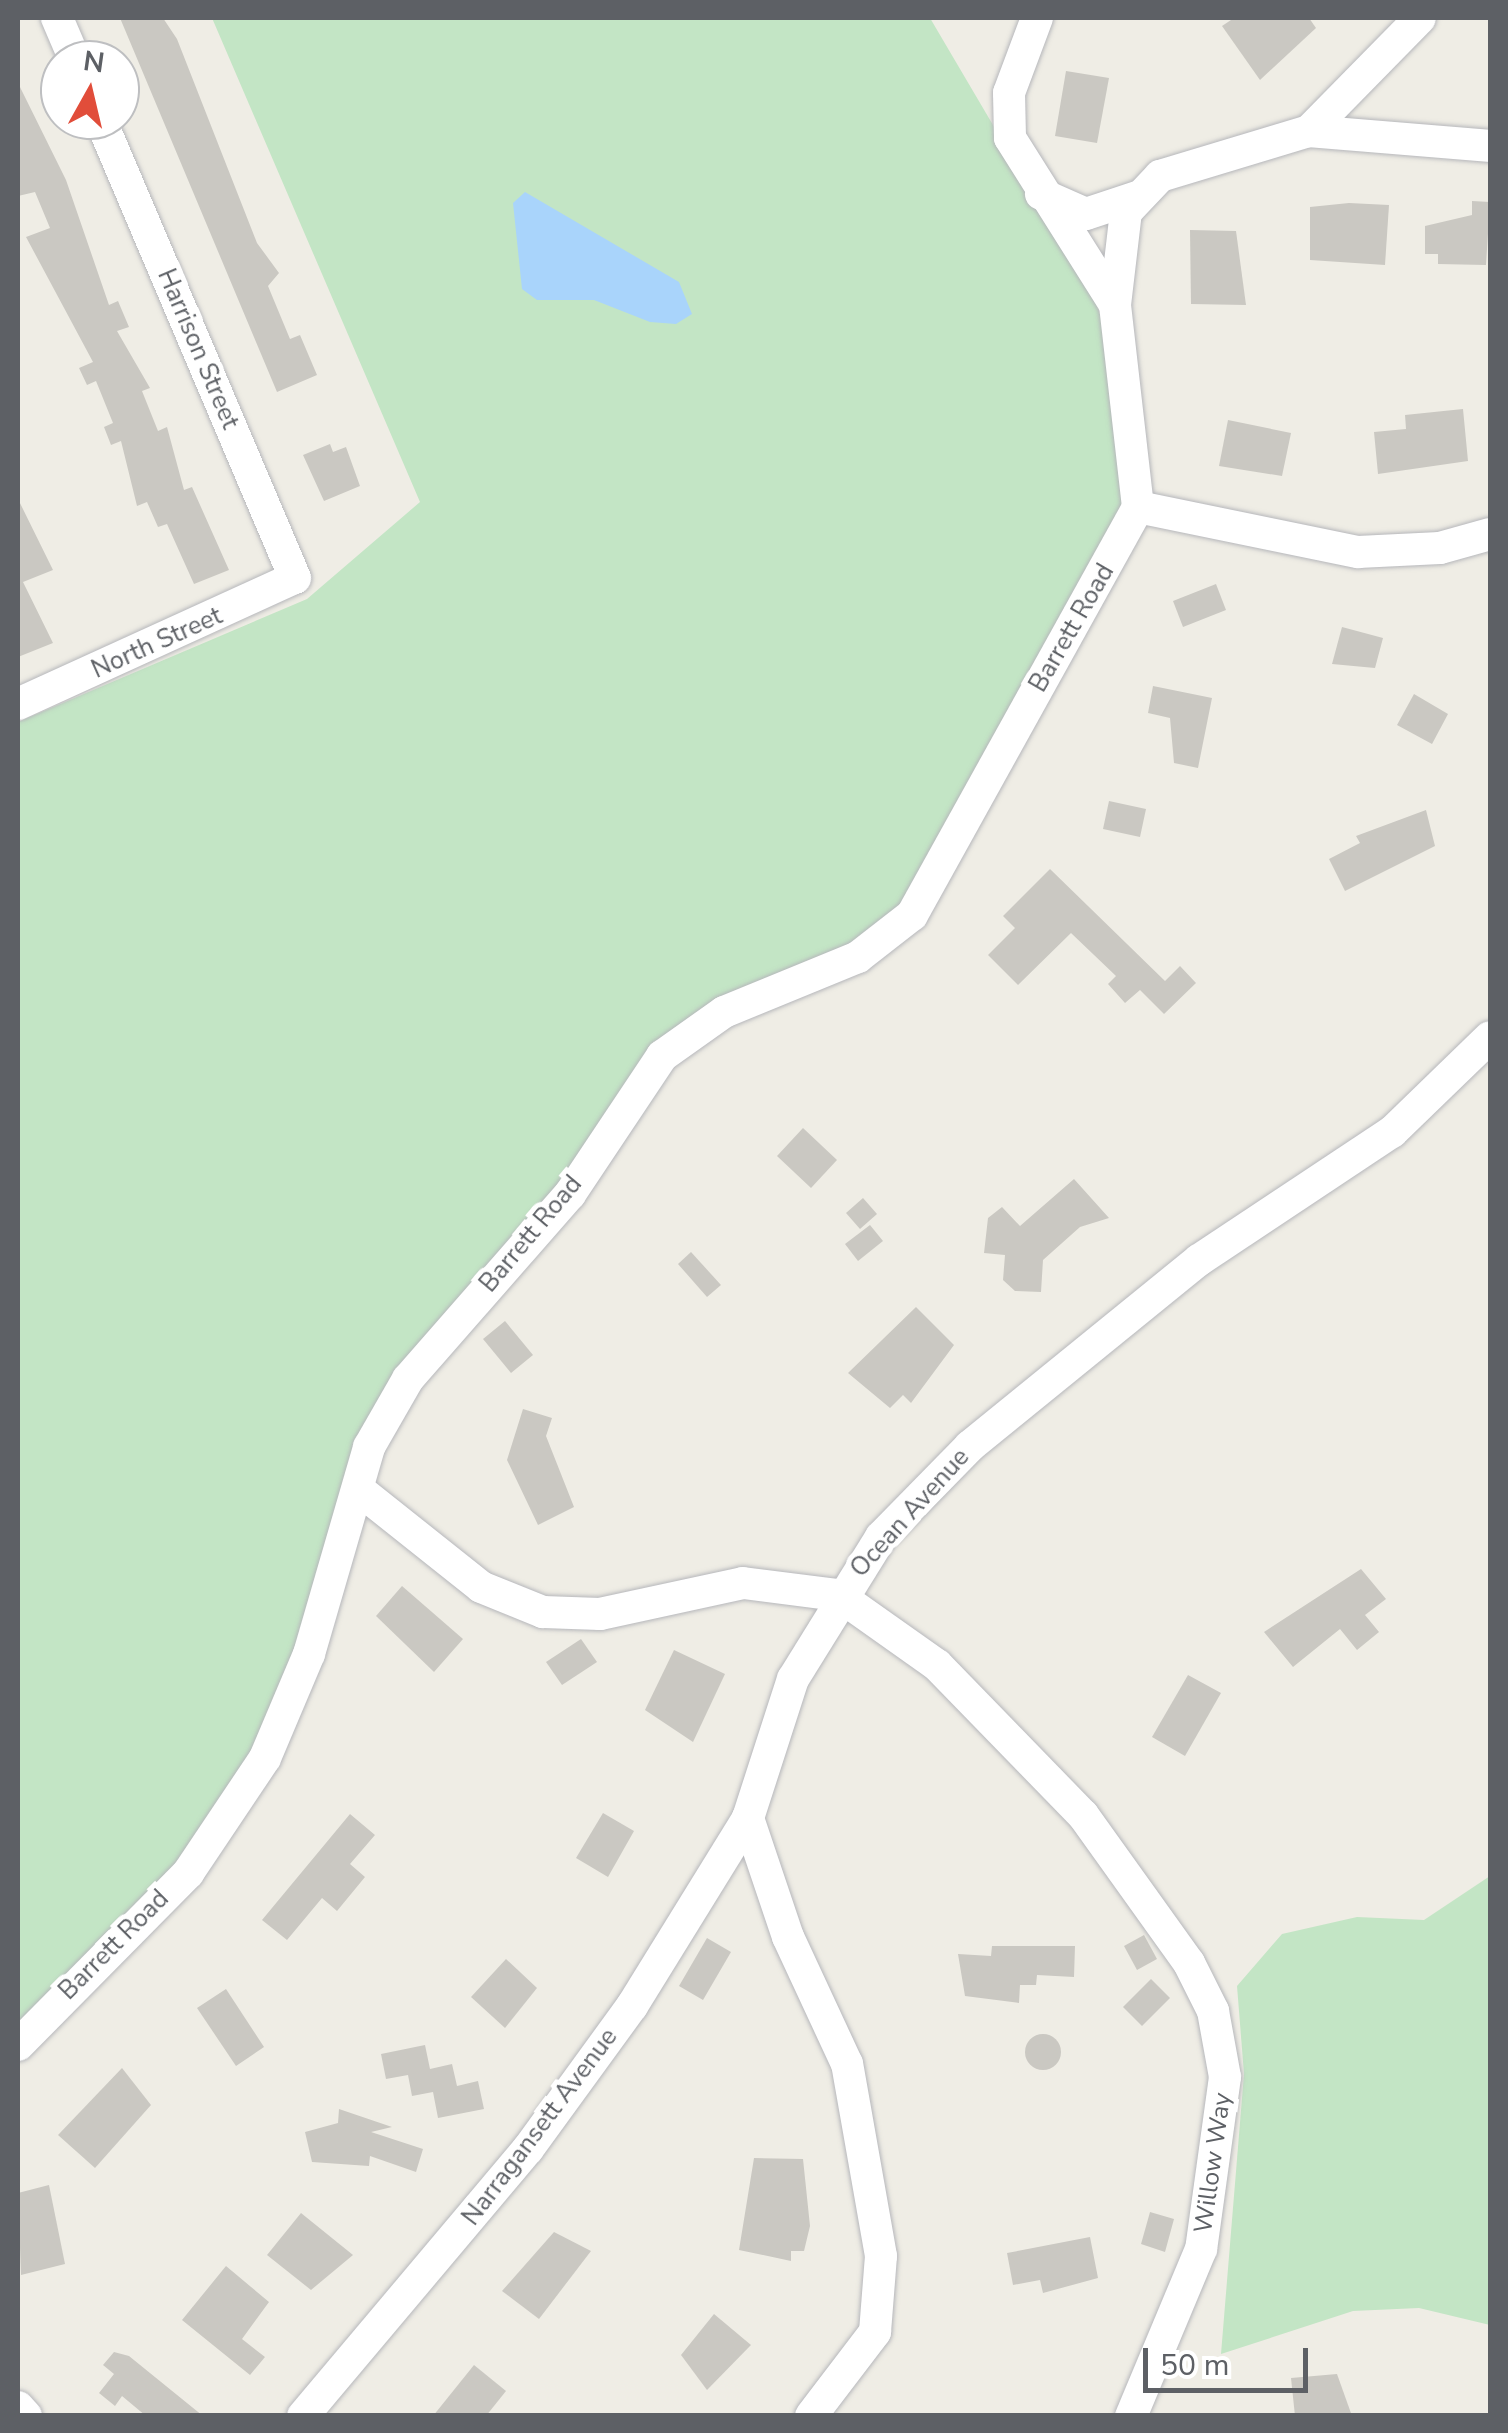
<!DOCTYPE html>
<style>
body{margin:0}
#map{position:relative;width:1508px;height:2433px;overflow:hidden;background:#efede5;font-family:"Nunito Sans",sans-serif}
div>[style]{position:absolute}
.green>*{inset:0;background:#c3e5c5}
.water>*{inset:0;background:#a9d4fb}
.building>*{inset:0;background:#cac8c2}
.round{border-radius:50%}
.roads{filter:drop-shadow(0 0 2px #b6b7bb) drop-shadow(0 0 2px #b6b7bb)}
.minor>*{height:32px;margin:-16px;padding:0 16px;transform-origin:16px;border-radius:16px;background:#fff}
span{translate:-50% -50%;white-space:nowrap;text-align:center;line-height:1.15;-webkit-text-stroke:10px #fff;paint-order:stroke}
.street-label{font-size:25px;color:#5d6065}
.frame{position:absolute;inset:0;border:20px solid #5d6065;pointer-events:none}
.north{position:absolute;left:40px;top:40px;width:100px;height:100px;box-sizing:border-box;background:#fff;border:2px solid #bebfc1;border-radius:50%;rotate:8deg;font-size:28px;font-weight:700;line-height:40px;text-align:center;color:#5d6065}
.north::after{content:'';display:block;margin:auto;width:35px;height:45px;background:#e14d3a;clip-path:polygon(50% 0,100% 100%,50% 72%,0 100%)}
.scale{position:absolute;left:1143px;top:2348px;width:165px;height:45px;box-sizing:border-box;border:5px solid #5d6065;border-top:0;padding-left:12px;font-size:30px;line-height:35px;white-space:nowrap;color:#5d6065;-webkit-text-stroke:8px #fff;paint-order:stroke}
</style>
<div id="map">
<div class="green">
<div style="clip-path:polygon(212px 18px,930px 18px,1092px 293px,1126px 384px,1130px 506px,912px 915px,695px 1028px,388px 1414px,221px 1832px,18px 2039px,18px 722px,307px 599px,420px 502px)"></div>
<div style="clip-path:polygon(1490px 1876px,1490px 2325px,1419px 2308px,1353px 2311px,1221px 2354px,1244px 2074px,1237px 1986px,1282px 1934px,1357px 1917px,1424px 1920px)"></div>
</div>
<div class="water">
<div style="clip-path:polygon(525px 192px,679px 282px,692px 314px,676px 324px,650px 322px,594px 300px,537px 300px,522px 289px,513px 203px)"></div>
</div>
<div class="building">
<div style="clip-path:polygon(120px 18px,163px 18px,177px 39px,257px 243px,279px 273px,268px 286px,290px 339px,300px 335px,317px 375px,277px 392px)"></div>
<div style="clip-path:polygon(1234px 18px,1309px 18px,1316px 28px,1260px 80px,1222px 26px)"></div>
<div style="clip-path:polygon(1066px 71px,1109px 78px,1097px 143px,1055px 136px)"></div>
<div style="clip-path:polygon(18px 83px,66px 180px,109px 305px,118px 301px,129px 327px,117px 331px,150px 388px,142px 391px,158px 431px,167px 427px,184px 490px,192px 487px,229px 570px,194px 584px,167px 524px,158px 527px,147px 502px,137px 506px,121px 441px,111px 445px,104px 427px,113px 423px,96px 381px,87px 385px,79px 368px,93px 362px,26px 237px,50px 228px,35px 192px,18px 196px)"></div>
<div style="clip-path:polygon(1472px 201px,1490px 202px,1486px 265px,1438px 264px,1438px 254px,1425px 254px,1425px 226px,1472px 215px)"></div>
<div style="clip-path:polygon(1349px 203px,1389px 205px,1385px 265px,1310px 260px,1310px 207px)"></div>
<div style="clip-path:polygon(1190px 230px,1236px 231px,1246px 305px,1191px 304px)"></div>
<div style="clip-path:polygon(1463px 409px,1468px 461px,1378px 474px,1374px 432px,1406px 429px,1405px 415px)"></div>
<div style="clip-path:polygon(1228px 420px,1291px 433px,1282px 476px,1219px 466px)"></div>
<div style="clip-path:polygon(330px 444px,333px 452px,346px 447px,360px 486px,324px 501px,303px 455px)"></div>
<div style="clip-path:polygon(18px 499px,53px 570px,23px 582px,53px 643px,18px 657px)"></div>
<div style="clip-path:polygon(1216px 584px,1226px 610px,1183px 627px,1173px 601px)"></div>
<div style="clip-path:polygon(1342px 627px,1383px 638px,1375px 668px,1332px 664px)"></div>
<div style="clip-path:polygon(1153px 686px,1212px 698px,1198px 768px,1174px 763px,1170px 718px,1148px 713px)"></div>
<div style="clip-path:polygon(1414px 694px,1448px 714px,1432px 744px,1397px 725px)"></div>
<div style="clip-path:polygon(1109px 801px,1146px 809px,1140px 837px,1103px 829px)"></div>
<div style="clip-path:polygon(1426px 810px,1435px 846px,1345px 891px,1329px 859px,1360px 843px,1356px 836px)"></div>
<div style="clip-path:polygon(1050px 869px,1165px 981px,1180px 966px,1196px 983px,1164px 1014px,1140px 990px,1125px 1003px,1108px 984px,1116px 976px,1071px 933px,1018px 985px,988px 955px,1015px 928px,1003px 916px)"></div>
<div style="clip-path:polygon(803px 1128px,837px 1160px,811px 1188px,777px 1156px)"></div>
<div style="clip-path:polygon(1074px 1179px,1109px 1218px,1080px 1227px,1043px 1260px,1041px 1292px,1015px 1291px,1003px 1280px,1005px 1255px,984px 1253px,988px 1218px,1002px 1207px,1020px 1226px)"></div>
<div style="clip-path:polygon(863px 1198px,877px 1214px,860px 1229px,846px 1213px)"></div>
<div style="clip-path:polygon(870px 1225px,883px 1241px,858px 1261px,845px 1244px)"></div>
<div style="clip-path:polygon(691px 1252px,721px 1285px,707px 1297px,678px 1264px)"></div>
<div style="clip-path:polygon(916px 1307px,954px 1345px,911px 1403px,903px 1395px,890px 1408px,848px 1373px)"></div>
<div style="clip-path:polygon(505px 1321px,533px 1355px,511px 1373px,483px 1339px)"></div>
<div style="clip-path:polygon(523px 1409px,552px 1418px,546px 1436px,574px 1507px,538px 1525px,507px 1460px)"></div>
<div style="clip-path:polygon(1361px 1569px,1386px 1599px,1365px 1615px,1379px 1632px,1357px 1650px,1340px 1629px,1293px 1667px,1264px 1632px)"></div>
<div style="clip-path:polygon(402px 1586px,463px 1639px,434px 1672px,376px 1616px)"></div>
<div style="clip-path:polygon(581px 1639px,597px 1662px,562px 1685px,546px 1662px)"></div>
<div style="clip-path:polygon(674px 1650px,725px 1674px,693px 1742px,645px 1710px)"></div>
<div style="clip-path:polygon(1188px 1675px,1221px 1693px,1185px 1756px,1152px 1737px)"></div>
<div style="clip-path:polygon(603px 1813px,634px 1831px,608px 1877px,576px 1858px)"></div>
<div style="clip-path:polygon(350px 1814px,375px 1835px,350px 1864px,365px 1877px,337px 1911px,322px 1898px,287px 1940px,262px 1920px)"></div>
<div style="clip-path:polygon(1144px 1935px,1157px 1959px,1137px 1970px,1124px 1946px)"></div>
<div style="clip-path:polygon(707px 1938px,731px 1952px,703px 2000px,679px 1986px)"></div>
<div style="clip-path:polygon(992px 1946px,1075px 1946px,1074px 1977px,1037px 1975px,1036px 1985px,1020px 1985px,1019px 2003px,965px 1996px,958px 1954px,991px 1956px)"></div>
<div style="clip-path:polygon(506px 1959px,537px 1988px,505px 2028px,471px 1997px)"></div>
<div style="clip-path:polygon(1151px 1979px,1170px 1998px,1142px 2026px,1123px 2007px)"></div>
<div style="clip-path:polygon(226px 1989px,264px 2047px,236px 2066px,197px 2008px)"></div>
<div class="round" style="left:1025px;top:2034px;width:36px;height:36px"></div>
<div style="clip-path:polygon(425px 2045px,430px 2069px,452px 2064px,457px 2086px,478px 2081px,484px 2109px,438px 2118px,433px 2092px,412px 2096px,408px 2075px,386px 2079px,381px 2054px)"></div>
<div style="clip-path:polygon(122px 2068px,151px 2105px,95px 2168px,58px 2135px)"></div>
<div style="clip-path:polygon(339px 2109px,392px 2127px,371px 2132px,423px 2149px,416px 2172px,370px 2156px,369px 2166px,312px 2162px,305px 2132px,338px 2123px)"></div>
<div style="clip-path:polygon(754px 2158px,803px 2159px,810px 2226px,804px 2251px,791px 2251px,791px 2261px,739px 2250px)"></div>
<div style="clip-path:polygon(49px 2185px,65px 2264px,21px 2275px,18px 2193px)"></div>
<div style="clip-path:polygon(1150px 2212px,1174px 2219px,1165px 2252px,1141px 2244px)"></div>
<div style="clip-path:polygon(301px 2213px,353px 2255px,311px 2290px,267px 2255px)"></div>
<div style="clip-path:polygon(554px 2232px,591px 2251px,539px 2319px,502px 2291px)"></div>
<div style="clip-path:polygon(1090px 2237px,1098px 2278px,1043px 2293px,1040px 2280px,1013px 2285px,1007px 2253px)"></div>
<div style="clip-path:polygon(226px 2266px,269px 2302px,242px 2339px,265px 2357px,250px 2375px,182px 2320px)"></div>
<div style="clip-path:polygon(714px 2314px,751px 2345px,707px 2390px,681px 2355px)"></div>
<div style="clip-path:polygon(114px 2352px,129px 2356px,203px 2416px,146px 2416px,122px 2396px,115px 2406px,99px 2393px,114px 2374px,103px 2365px)"></div>
<div style="clip-path:polygon(474px 2365px,506px 2391px,486px 2416px,433px 2416px)"></div>
<div style="clip-path:polygon(1337px 2374px,1352px 2416px,1295px 2416px,1291px 2378px)"></div>
</div>
<div class="roads">
<div class="minor">
<div style="left:57px;top:18px;width:46px;rotate:66.8deg"></div>
<div style="left:1037px;top:18px;width:80px;rotate:110.5deg"></div>
<div style="left:1009px;top:93px;width:45px;rotate:88.7deg"></div>
<div style="left:1010px;top:138px;width:197px;rotate:57.8deg"></div>
<div style="left:1309px;top:131px;width:182px;rotate:4.7deg"></div>
<div style="left:1041px;top:194px;width:49px;rotate:24deg"></div>
<div style="left:1086px;top:214px;width:54px;rotate:-18.4deg"></div>
<div style="left:1138px;top:507px;width:203px;rotate:-96.5deg"></div>
<div style="left:1115px;top:305px;width:94px;rotate:-83.3deg"></div>
<div style="left:1126px;top:212px;width:50px;rotate:-46.6deg"></div>
<div style="left:1160px;top:176px;width:156px;rotate:-16.8deg"></div>
<div style="left:1309px;top:131px;width:158px;rotate:-45.5deg"></div>
<div style="left:1138px;top:507px;width:225px;rotate:11.6deg"></div>
<div style="left:1358px;top:552px;width:82px;rotate:-2.8deg"></div>
<div style="left:1440px;top:548px;width:52px;rotate:-15.6deg"></div>
<div style="left:18px;top:704px;width:304px;rotate:-24.5deg"></div>
<div style="left:295px;top:578px;width:497px;rotate:-113deg"></div>
<div style="left:358px;top:1489px;width:157px;rotate:38.5deg"></div>
<div style="left:481px;top:1587px;width:67px;rotate:22deg"></div>
<div style="left:543px;top:1612px;width:57px;rotate:2deg"></div>
<div style="left:600px;top:1614px;width:146px;rotate:-12.2deg"></div>
<div style="left:743px;top:1583px;width:96px;rotate:7.2deg"></div>
<div style="left:838px;top:1595px;width:121px;rotate:35.3deg"></div>
<div style="left:937px;top:1665px;width:209px;rotate:45.8deg"></div>
<div style="left:1083px;top:1815px;width:182px;rotate:54.4deg"></div>
<div style="left:1189px;top:1963px;width:54px;rotate:63.4deg"></div>
<div style="left:1213px;top:2011px;width:67px;rotate:79.7deg"></div>
<div style="left:1225px;top:2077px;width:174px;rotate:97.9deg"></div>
<div style="left:1201px;top:2249px;width:181px;rotate:112.7deg"></div>
<div style="left:18px;top:2045px;width:242px;rotate:-45.3deg"></div>
<div style="left:188px;top:1873px;width:138px;rotate:-56.2deg"></div>
<div style="left:265px;top:1758px;width:113px;rotate:-67.1deg"></div>
<div style="left:309px;top:1654px;width:216px;rotate:-73.8deg"></div>
<div style="left:369px;top:1447px;width:78px;rotate:-60.2deg"></div>
<div style="left:408px;top:1379px;width:246px;rotate:-48.8deg"></div>
<div style="left:570px;top:1194px;width:166px;rotate:-56.3deg"></div>
<div style="left:662px;top:1056px;width:76px;rotate:-35.4deg"></div>
<div style="left:724px;top:1012px;width:145px;rotate:-22.3deg"></div>
<div style="left:858px;top:957px;width:68px;rotate:-37.9deg"></div>
<div style="left:912px;top:915px;width:466px;rotate:-61deg"></div>
<div style="left:18px;top:2407px;width:12px;rotate:48deg"></div>
<div style="left:303px;top:2416px;width:349px;rotate:-49.9deg"></div>
<div style="left:528px;top:2149px;width:177px;rotate:-54deg"></div>
<div style="left:632px;top:2006px;width:221px;rotate:-58.3deg"></div>
<div style="left:811px;top:2416px;width:106px;rotate:-52.7deg"></div>
<div style="left:875px;top:2332px;width:76px;rotate:-85.5deg"></div>
<div style="left:881px;top:2256px;width:195px;rotate:-100deg"></div>
<div style="left:847px;top:2064px;width:140px;rotate:-114.9deg"></div>
<div style="left:788px;top:1937px;width:126px;rotate:-108.6deg"></div>
<div style="left:748px;top:1818px;width:146px;rotate:-72.1deg"></div>
<div style="left:793px;top:1679px;width:167px;rotate:-58.2deg"></div>
<div style="left:881px;top:1537px;width:127px;rotate:-45.6deg"></div>
<div style="left:970px;top:1446px;width:295px;rotate:-39.1deg"></div>
<div style="left:1199px;top:1260px;width:232px;rotate:-33.6deg"></div>
<div style="left:1392px;top:1132px;width:136px;rotate:-44.1deg"></div>
</div>
</div>
<div class="street-label">
<span style="left:198px;top:349px;rotate:67deg">Harrison Street</span>
<span style="left:1072px;top:628px;rotate:-60deg">Barrett Road</span>
<span style="left:157px;top:643px;rotate:-24deg">North Street</span>
<span style="left:531px;top:1234px;rotate:-50deg">Barrett Road</span>
<span style="left:910px;top:1513px;rotate:-48deg">Ocean Avenue</span>
<span style="left:114px;top:1945px;rotate:-45deg">Barrett Road</span>
<span style="left:540px;top:2127px;rotate:-53deg">Narragansett Avenue</span>
<span style="left:1213px;top:2163px;rotate:-82deg">Willow Way</span>
</div>
<div class="frame"></div>
<div class="north">N</div>
<div class="scale">50 m</div>
</div>
